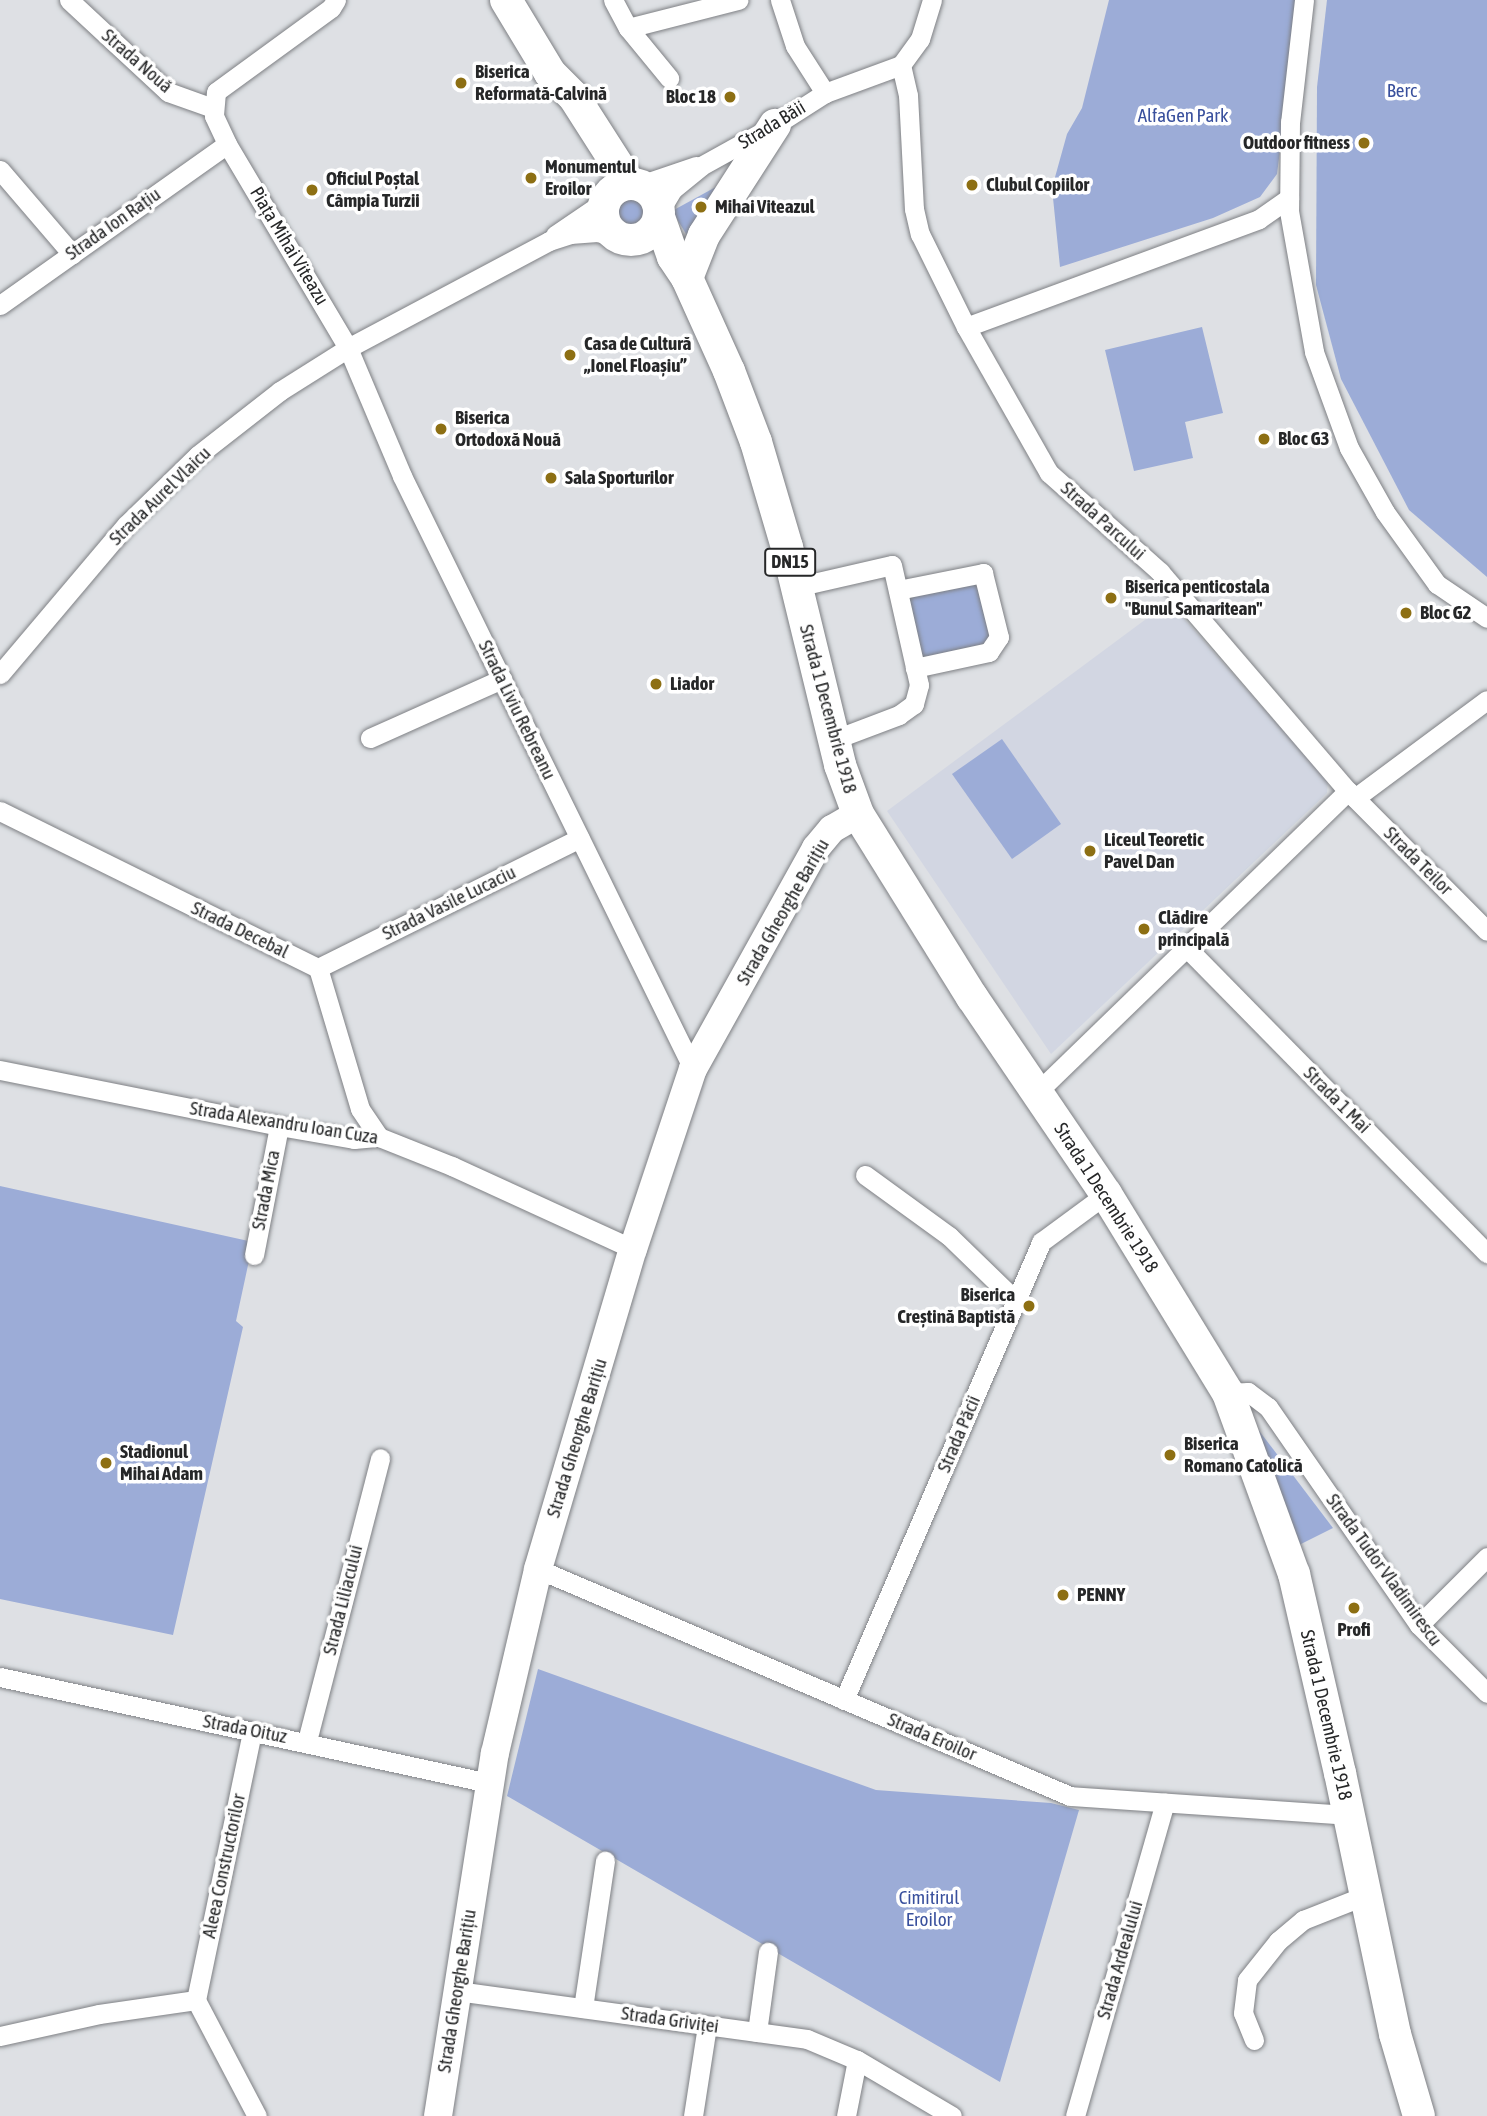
<!DOCTYPE html>
<meta charset="utf-8">
<style>
body{margin:0}
#map{position:relative;width:1487px;height:2116px;overflow:hidden;background:#dee0e4;font-family:"Asap Condensed",sans-serif}
div>[style]{position:absolute}
.built>*{inset:0;background:#d2d6e2}
.green>*{inset:0;background:#9cacd7}
.round{border-radius:50%}
.roads{filter:drop-shadow(0 0 2px #7e8084) drop-shadow(0 0 2px #7e8084)}
.street>*{height:19px;margin:-9.5px;padding:0 9.5px;transform-origin:9.5px;border-radius:9.5px;background:#fff}
.secondary>*{height:28px;margin:-14px;padding:0 14px;transform-origin:14px;border-radius:14px;background:#fff}
.primary>*{height:32px;margin:-16px;padding:0 16px;transform-origin:16px;border-radius:16px;background:#fff}
.primary>.ring{margin:-16px;padding:0;box-sizing:content-box;background:none;border:32px solid #fff;border-radius:50%}
.dots>*{width:19px;height:19px;translate:-50% -50%;box-sizing:border-box;border:4px solid #fff;border-radius:50%}
span{translate:-50% -50%;white-space:nowrap;text-align:center;line-height:1.15;-webkit-text-stroke:7px #fff;paint-order:stroke}
.shield-label span{padding:2px 5px;background:#fff;border:2px solid;border-radius:5px;-webkit-text-stroke-width:0}
.shield-label{font-size:18px;color:#262728;font-weight:700}
.street-label{font-size:19px;color:#262728}
.poi-label{font-size:19px;color:#262728;font-weight:700}
.left{translate:0 -50%;text-align:left}
.right{translate:-100% -50%;text-align:right}
.park-label{font-size:19px;color:#39509d}
</style>
<div id="map">
<div class="built">
<div style="clip-path:polygon(1169px 602px,1328px 781px,1327px 793px,1051px 1054px,887px 811px)"></div>
</div>
<div class="green">
<div style="clip-path:polygon(1109px 0,1299px 0,1277px 174px,1260px 197px,1213px 218px,1060px 267px,1052px 188px,1067px 134px,1082px 108px)"></div>
<div style="clip-path:polygon(1327px 0,1487px 0,1487px 577px,1409px 510px,1341px 379px,1316px 285px,1317px 87px)"></div>
<div style="clip-path:polygon(734px 177px,691px 242px,672px 211px)"></div>
<div class="round" style="left:614px;top:195px;width:34px;height:34px"></div>
<div style="clip-path:polygon(1202px 327px,1223px 413px,1185px 422px,1193px 458px,1134px 471px,1105px 350px)"></div>
<div style="clip-path:polygon(978px 578px,993px 644px,919px 660px,905px 594px)"></div>
<div style="clip-path:polygon(1002px 739px,1061px 824px,1012px 859px,952px 774px)"></div>
<div style="clip-path:polygon(0 1186px,253px 1242px,236px 1321px,243px 1327px,173px 1635px,0 1599px)"></div>
<div style="clip-path:polygon(1257px 1428px,1333px 1528px,1297px 1546px)"></div>
<div style="clip-path:polygon(538px 1669px,876px 1790px,1051px 1803px,1079px 1810px,1000px 2082px,507px 1796px)"></div>
</div>
<div class="roads">
<div class="street">
<div style="left:69px;top:0;width:135px;rotate:42.9deg"></div>
<div style="left:168px;top:92px;width:48px;rotate:19.6deg"></div>
<div style="left:336px;top:0;width:9px;rotate:122deg"></div>
<div style="left:331px;top:8px;width:142px;rotate:143.9deg"></div>
<div style="left:216px;top:92px;width:24px;rotate:95deg"></div>
<div style="left:214px;top:116px;width:31px;rotate:65deg"></div>
<div style="left:227px;top:144px;width:237px;rotate:59.3deg"></div>
<div style="left:348px;top:348px;width:139px;rotate:67.1deg"></div>
<div style="left:402px;top:476px;width:661px;rotate:63.86deg"></div>
<div style="left:613px;top:0;width:32px;rotate:62deg"></div>
<div style="left:628px;top:28px;width:114px;rotate:-14.3deg"></div>
<div style="left:780px;top:0;width:48px;rotate:71.9deg"></div>
<div style="left:795px;top:46px;width:56px;rotate:57.4deg"></div>
<div style="left:1304px;top:0;width:123px;rotate:96.5deg"></div>
<div style="left:1290px;top:122px;width:89px;rotate:90.6deg"></div>
<div style="left:1289px;top:211px;width:143px;rotate:79.9deg"></div>
<div style="left:1314px;top:352px;width:102px;rotate:70deg"></div>
<div style="left:1349px;top:448px;width:73px;rotate:60.6deg"></div>
<div style="left:1385px;top:512px;width:89px;rotate:54.2deg"></div>
<div style="left:1437px;top:584px;width:60px;rotate:34.2deg"></div>
<div style="left:628px;top:28px;width:65px;rotate:50.6deg"></div>
<div style="left:901px;top:65px;width:31px;rotate:77deg"></div>
<div style="left:908px;top:95px;width:114px;rotate:87deg"></div>
<div style="left:914px;top:209px;width:26px;rotate:77deg"></div>
<div style="left:920px;top:234px;width:104px;rotate:63.7deg"></div>
<div style="left:966px;top:327px;width:168px;rotate:60.4deg"></div>
<div style="left:1049px;top:473px;width:149px;rotate:41.7deg"></div>
<div style="left:1160px;top:572px;width:289px;rotate:49.4deg"></div>
<div style="left:1348px;top:791px;width:431px;rotate:135.9deg"></div>
<div style="left:901px;top:65px;width:32px;rotate:-54deg"></div>
<div style="left:920px;top:39px;width:41px;rotate:-72.9deg"></div>
<div style="left:0;top:170px;width:111px;rotate:49.4deg"></div>
<div style="left:640px;top:185px;width:59px;rotate:-18.7deg"></div>
<div style="left:659px;top:212px;width:27px;rotate:-59deg"></div>
<div style="left:673px;top:189px;width:36px;rotate:-39deg"></div>
<div style="left:701px;top:166px;width:85px;rotate:-29deg"></div>
<div style="left:775px;top:125px;width:59px;rotate:-32.6deg"></div>
<div style="left:825px;top:93px;width:81px;rotate:-20.2deg"></div>
<div style="left:555px;top:235px;width:60px;rotate:-34.2deg"></div>
<div style="left:0;top:305px;width:278px;rotate:-35.3deg"></div>
<div style="left:966px;top:327px;width:312px;rotate:-20.2deg"></div>
<div style="left:1259px;top:219px;width:37px;rotate:-35deg"></div>
<div style="left:796px;top:587px;width:98px;rotate:-12.9deg"></div>
<div style="left:892px;top:565px;width:123px;rotate:77.3deg"></div>
<div style="left:919px;top:685px;width:20px;rotate:105deg"></div>
<div style="left:914px;top:704px;width:19px;rotate:144deg"></div>
<div style="left:899px;top:715px;width:71px;rotate:159.3deg"></div>
<div style="left:898px;top:590px;width:87px;rotate:-11.3deg"></div>
<div style="left:983px;top:573px;width:66px;rotate:76deg"></div>
<div style="left:999px;top:637px;width:18px;rotate:124deg"></div>
<div style="left:989px;top:652px;width:76px;rotate:167.8deg"></div>
<div style="left:0;top:674px;width:195px;rotate:-49.8deg"></div>
<div style="left:126px;top:525px;width:100px;rotate:-44.2deg"></div>
<div style="left:198px;top:455px;width:104px;rotate:-38deg"></div>
<div style="left:280px;top:391px;width:80px;rotate:-32.3deg"></div>
<div style="left:348px;top:348px;width:228px;rotate:-28deg"></div>
<div style="left:549px;top:241px;width:22px;rotate:-18deg"></div>
<div style="left:570px;top:234px;width:27px;rotate:-4deg"></div>
<div style="left:597px;top:232px;width:22px;rotate:13deg"></div>
<div style="left:370px;top:738px;width:145px;rotate:-24.1deg"></div>
<div style="left:1348px;top:791px;width:197px;rotate:45.2deg"></div>
<div style="left:1355px;top:798px;width:164px;rotate:-36.6deg"></div>
<div style="left:0;top:811px;width:355px;rotate:26.3deg"></div>
<div style="left:318px;top:968px;width:147px;rotate:73.4deg"></div>
<div style="left:360px;top:1109px;width:34px;rotate:56deg"></div>
<div style="left:1187px;top:948px;width:428px;rotate:45.5deg"></div>
<div style="left:318px;top:968px;width:292px;rotate:-26.4deg"></div>
<div style="left:0;top:1070px;width:285px;rotate:11.3deg"></div>
<div style="left:279px;top:1126px;width:76px;rotate:9.8deg"></div>
<div style="left:354px;top:1139px;width:25px;rotate:-5deg"></div>
<div style="left:379px;top:1137px;width:79px;rotate:21.7deg"></div>
<div style="left:452px;top:1166px;width:199px;rotate:24.6deg"></div>
<div style="left:865px;top:1175px;width:104px;rotate:36deg"></div>
<div style="left:949px;top:1236px;width:93px;rotate:44.1deg"></div>
<div style="left:254px;top:1255px;width:131px;rotate:-79deg"></div>
<div style="left:1228px;top:1393px;width:20px;rotate:-3deg"></div>
<div style="left:1248px;top:1392px;width:25px;rotate:37deg"></div>
<div style="left:1268px;top:1407px;width:265px;rotate:55.3deg"></div>
<div style="left:1419px;top:1625px;width:96px;rotate:45deg"></div>
<div style="left:538px;top:1569px;width:578px;rotate:23.11deg"></div>
<div style="left:1070px;top:1796px;width:279px;rotate:3.9deg"></div>
<div style="left:1419px;top:1625px;width:96px;rotate:-45deg"></div>
<div style="left:0;top:1677px;width:500px;rotate:12.23deg"></div>
<div style="left:844px;top:1700px;width:499px;rotate:-66.7deg"></div>
<div style="left:1041px;top:1242px;width:81px;rotate:-36.4deg"></div>
<div style="left:307px;top:1741px;width:292px;rotate:-75.5deg"></div>
<div style="left:457px;top:1991px;width:353px;rotate:7.8deg"></div>
<div style="left:807px;top:2039px;width:54px;rotate:22.8deg"></div>
<div style="left:857px;top:2060px;width:110px;rotate:30.5deg"></div>
<div style="left:196px;top:2000px;width:274px;rotate:-78.2deg"></div>
<div style="left:583px;top:2008px;width:149px;rotate:-81.5deg"></div>
<div style="left:757px;top:2032px;width:81px;rotate:-82.2deg"></div>
<div style="left:0;top:2036px;width:101px;rotate:-12.5deg"></div>
<div style="left:99px;top:2014px;width:98px;rotate:-8.2deg"></div>
<div style="left:196px;top:2000px;width:131px;rotate:62.3deg"></div>
<div style="left:1254px;top:2040px;width:29px;rotate:-112deg"></div>
<div style="left:1243px;top:2013px;width:33px;rotate:-83deg"></div>
<div style="left:1247px;top:1980px;width:50px;rotate:-51.5deg"></div>
<div style="left:1278px;top:1941px;width:33px;rotate:-40deg"></div>
<div style="left:1303px;top:1920px;width:68px;rotate:-21.6deg"></div>
<div style="left:693px;top:2116px;width:91px;rotate:-81.2deg"></div>
<div style="left:846px;top:2116px;width:57px;rotate:-78.9deg"></div>
<div style="left:1075px;top:2116px;width:326px;rotate:-74deg"></div>
</div>
<div class="secondary">
<div style="left:438px;top:2116px;width:367px;rotate:-81.1deg"></div>
<div style="left:495px;top:1753px;width:189px;rotate:-76.8deg"></div>
<div style="left:538px;top:1569px;width:334px;rotate:-73.5deg"></div>
<div style="left:633px;top:1249px;width:190px;rotate:-71.6deg"></div>
<div style="left:693px;top:1069px;width:253px;rotate:-60.9deg"></div>
<div style="left:816px;top:848px;width:25px;rotate:-50deg"></div>
<div style="left:832px;top:829px;width:30px;rotate:-30deg"></div>
</div>
<div class="primary">
<div style="left:506px;top:0;width:85px;rotate:58.9deg"></div>
<div style="left:550px;top:73px;width:34px;rotate:45deg"></div>
<div style="left:574px;top:97px;width:102px;rotate:57.4deg"></div>
<div class="ring" style="left:603px;top:184px;width:24px;height:24px"></div>
<div style="left:659px;top:217px;width:42px;rotate:70.7deg"></div>
<div style="left:673px;top:257px;width:25px;rotate:56deg"></div>
<div style="left:687px;top:278px;width:102px;rotate:65.7deg"></div>
<div style="left:729px;top:371px;width:76px;rotate:69.2deg"></div>
<div style="left:756px;top:442px;width:109px;rotate:73.6deg"></div>
<div style="left:787px;top:547px;width:224px;rotate:76.3deg"></div>
<div style="left:840px;top:765px;width:52px;rotate:69.8deg"></div>
<div style="left:858px;top:814px;width:216px;rotate:58.1deg"></div>
<div style="left:972px;top:997px;width:238px;rotate:55.8deg"></div>
<div style="left:1106px;top:1194px;width:233px;rotate:58.5deg"></div>
<div style="left:1228px;top:1393px;width:193px;rotate:70deg"></div>
<div style="left:1294px;top:1574px;width:204px;rotate:77deg"></div>
<div style="left:1340px;top:1773px;width:267px;rotate:78.1deg"></div>
<div style="left:1395px;top:2034px;width:85px;rotate:73.7deg"></div>
<div style="left:687px;top:278px;width:46px;rotate:-68.4deg"></div>
<div style="left:704px;top:235px;width:131px;rotate:-57.2deg"></div>
</div>
</div>
<div class="dots">
<div style="left:461px;top:83px;background:#8d6f13"></div>
<div style="left:730px;top:97px;background:#8d6f13"></div>
<div style="left:1364px;top:143px;background:#8d6f13"></div>
<div style="left:531px;top:178px;background:#8d6f13"></div>
<div style="left:972px;top:185px;background:#8d6f13"></div>
<div style="left:312px;top:190px;background:#8d6f13"></div>
<div style="left:701px;top:207px;background:#8d6f13"></div>
<div style="left:570px;top:355px;background:#8d6f13"></div>
<div style="left:441px;top:429px;background:#8d6f13"></div>
<div style="left:1264px;top:439px;background:#8d6f13"></div>
<div style="left:551px;top:478px;background:#8d6f13"></div>
<div style="left:1111px;top:598px;background:#8d6f13"></div>
<div style="left:1406px;top:613px;background:#8d6f13"></div>
<div style="left:656px;top:684px;background:#8d6f13"></div>
<div style="left:1090px;top:851px;background:#8d6f13"></div>
<div style="left:1144px;top:929px;background:#8d6f13"></div>
<div style="left:1029px;top:1306px;background:#8d6f13"></div>
<div style="left:1170px;top:1455px;background:#8d6f13"></div>
<div style="left:106px;top:1463px;background:#8d6f13"></div>
<div style="left:1063px;top:1595px;background:#8d6f13"></div>
<div style="left:1354px;top:1608px;background:#8d6f13"></div>
</div>
<div class="shield-label">
<span style="left:790px;top:562px">DN15</span>
</div>
<div class="street-label">
<span style="left:137px;top:61px;rotate:41deg">Strada Nouă</span>
<span style="left:772px;top:125px;rotate:-31deg">Strada Băii</span>
<span style="left:113px;top:224px;rotate:-35deg">Strada Ion Rațiu</span>
<span style="left:289px;top:246px;rotate:59deg">Piața Mihai Viteazu</span>
<span style="left:160px;top:496px;rotate:-44deg">Strada Aurel Vlaicu</span>
<span style="left:1103px;top:521px;rotate:42deg">Strada Parcului</span>
<span style="left:828px;top:709px;rotate:75deg">Strada 1 Decembrie 1918</span>
<span style="left:517px;top:710px;rotate:64deg">Strada Liviu Rebreanu</span>
<span style="left:1418px;top:861px;rotate:45deg">Strada Teilor</span>
<span style="left:449px;top:903px;rotate:-26deg">Strada Vasile Lucaciu</span>
<span style="left:783px;top:912px;rotate:-60deg">Strada Gheorghe Barițiu</span>
<span style="left:240px;top:930px;rotate:26deg">Strada Decebal</span>
<span style="left:1337px;top:1100px;rotate:45deg">Strada 1 Mai</span>
<span style="left:284px;top:1123px;rotate:9deg">Strada Alexandru Ioan Cuza</span>
<span style="left:266px;top:1190px;rotate:-79deg">Strada Mica</span>
<span style="left:1106px;top:1198px;rotate:57deg">Strada 1 Decembrie 1918</span>
<span style="left:959px;top:1434px;rotate:-67deg">Strada Păcii</span>
<span style="left:577px;top:1438px;rotate:-73deg">Strada Gheorghe Barițiu</span>
<span style="left:1384px;top:1570px;rotate:54deg">Strada Tudor Vladimirescu</span>
<span style="left:343px;top:1600px;rotate:-76deg">Strada Liliacului</span>
<span style="left:1326px;top:1715px;rotate:77deg">Strada 1 Decembrie 1918</span>
<span style="left:245px;top:1729px;rotate:11deg">Strada Oituz</span>
<span style="left:932px;top:1737px;rotate:23deg">Strada Eroilor</span>
<span style="left:224px;top:1866px;rotate:-78deg">Aleea Constructorilor</span>
<span style="left:1120px;top:1960px;rotate:-74deg">Strada Ardealului</span>
<span style="left:457px;top:1991px;rotate:-81deg">Strada Gheorghe Barițiu</span>
<span style="left:670px;top:2020px;rotate:8deg">Strada Griviței</span>
</div>
<div class="poi-label">
<span class="left" style="left:475px;top:83px">Biserica<br>Reformată-Calvină</span>
<span class="right" style="left:716px;top:97px">Bloc 18</span>
<span class="right" style="left:1350px;top:143px">Outdoor fitness</span>
<span class="left" style="left:545px;top:178px">Monumentul<br>Eroilor</span>
<span class="left" style="left:326px;top:190px">Oficiul Poștal<br>Câmpia Turzii</span>
<span class="left" style="left:986px;top:185px">Clubul Copiilor</span>
<span class="left" style="left:715px;top:207px">Mihai Viteazul</span>
<span class="left" style="left:584px;top:355px">Casa de Cultură<br>„Ionel Floașiu”</span>
<span class="left" style="left:455px;top:429px">Biserica<br>Ortodoxă Nouă</span>
<span class="left" style="left:1278px;top:439px">Bloc G3</span>
<span class="left" style="left:565px;top:478px">Sala Sporturilor</span>
<span class="left" style="left:1125px;top:598px">Biserica penticostala<br>"Bunul Samaritean"</span>
<span class="left" style="left:1420px;top:613px">Bloc G2</span>
<span class="left" style="left:670px;top:684px">Liador</span>
<span class="left" style="left:1104px;top:851px">Liceul Teoretic<br>Pavel Dan</span>
<span class="left" style="left:1158px;top:929px">Clădire<br>principală</span>
<span class="right" style="left:1015px;top:1306px">Biserica<br>Creștină Baptistă</span>
<span class="left" style="left:1184px;top:1455px">Biserica<br>Romano Catolică</span>
<span class="left" style="left:120px;top:1463px">Stadionul<br>Mihai Adam</span>
<span class="left" style="left:1077px;top:1595px">PENNY</span>
<span style="left:1354px;top:1630px">Profi</span>
</div>
<div class="park-label">
<span style="left:1402px;top:91px">Berc</span>
<span style="left:1183px;top:116px">AlfaGen Park</span>
<span style="left:929px;top:1909px">Cimitirul<br>Eroilor</span>
</div>
</div>
